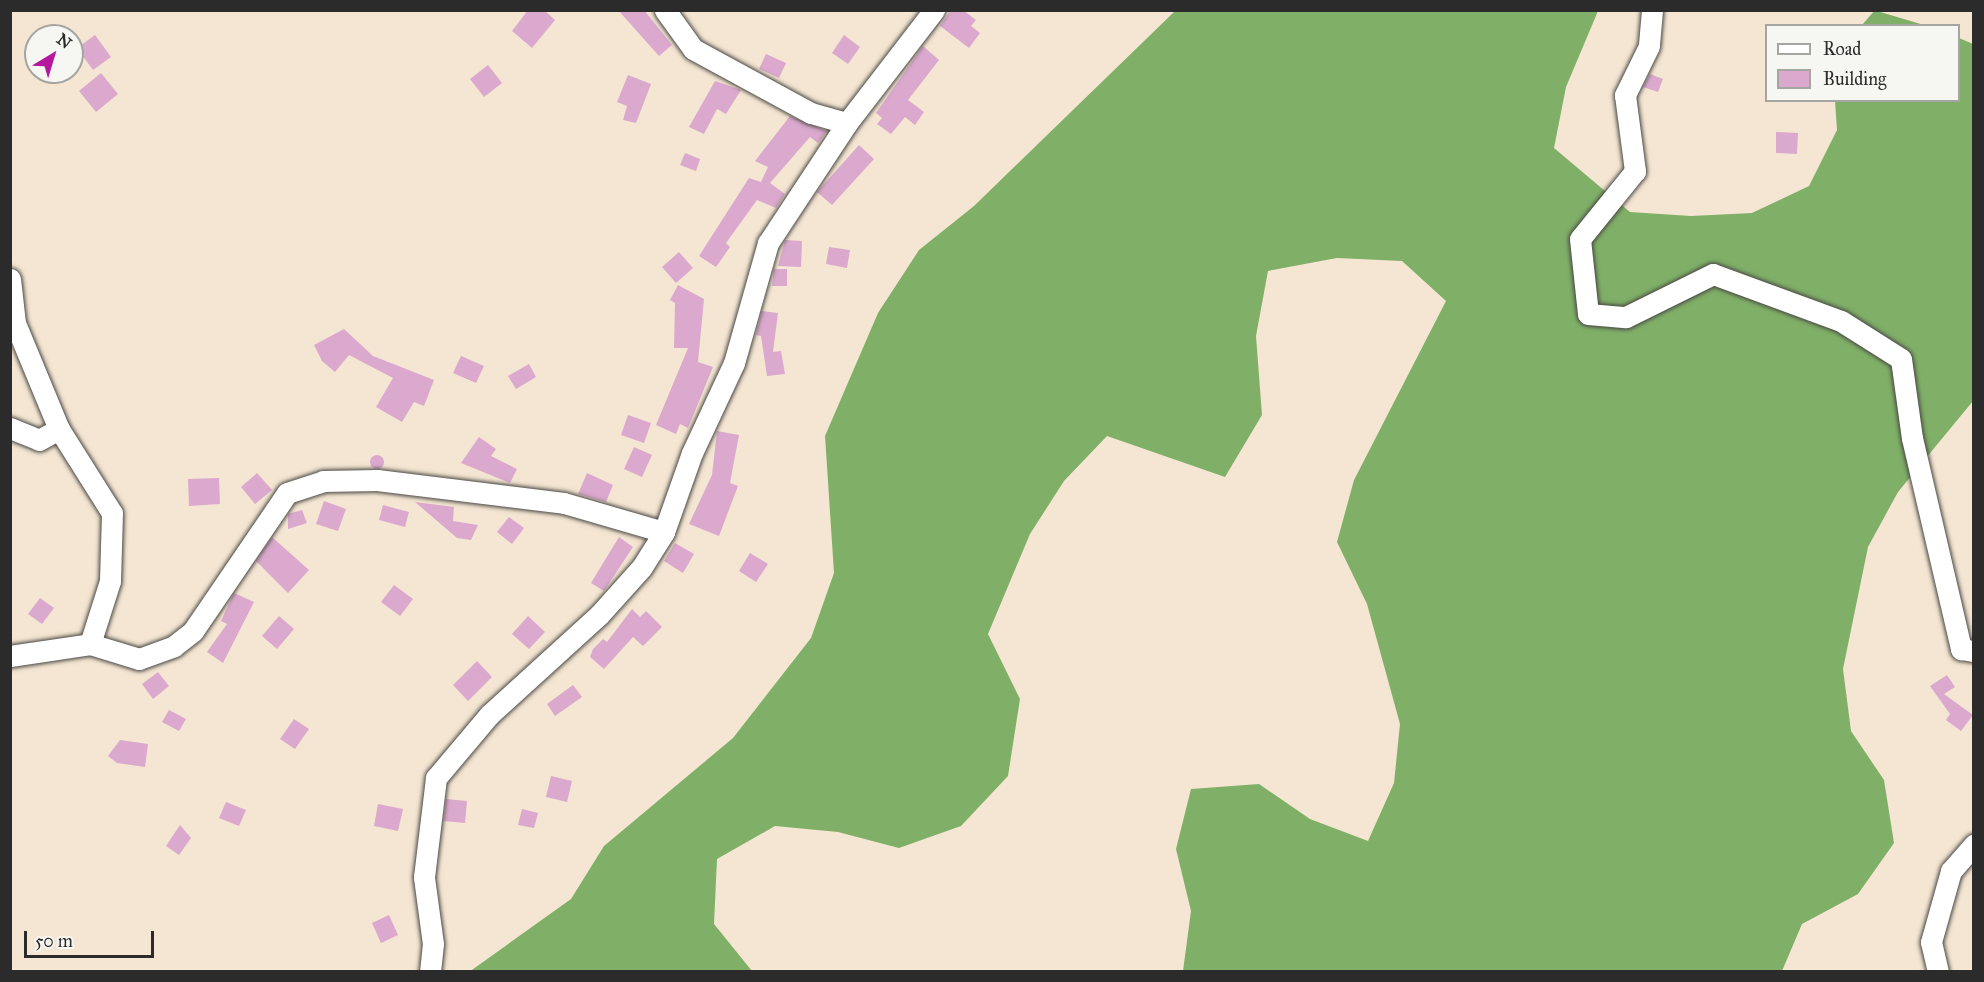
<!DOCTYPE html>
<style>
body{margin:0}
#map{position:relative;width:1984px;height:982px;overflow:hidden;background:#f4e6d2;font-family:"IM FELL Great Primer",serif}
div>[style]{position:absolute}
.forest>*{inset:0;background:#80b068}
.building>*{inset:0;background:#dba9ce}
.round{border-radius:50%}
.roads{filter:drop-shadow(0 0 2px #494744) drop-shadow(0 0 2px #494744)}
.minor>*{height:21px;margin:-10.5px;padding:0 10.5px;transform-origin:10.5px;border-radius:10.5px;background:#fff}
span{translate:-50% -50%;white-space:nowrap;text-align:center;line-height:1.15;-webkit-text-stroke:5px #f6f6f2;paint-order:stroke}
.frame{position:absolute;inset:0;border:12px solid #2b2b2b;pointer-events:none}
.legend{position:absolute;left:1765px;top:24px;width:195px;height:78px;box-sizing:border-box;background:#f6f6f2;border:2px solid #a5a5a2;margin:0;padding:8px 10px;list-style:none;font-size:18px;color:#2b2b2b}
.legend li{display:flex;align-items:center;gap:12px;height:30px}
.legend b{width:30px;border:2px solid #a5a5a2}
.north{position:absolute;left:24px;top:24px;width:60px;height:60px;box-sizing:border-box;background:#f6f6f2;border:2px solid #a5a5a2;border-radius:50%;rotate:38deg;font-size:16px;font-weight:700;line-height:24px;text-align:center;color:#2b2b2b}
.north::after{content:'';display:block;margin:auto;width:21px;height:27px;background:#b5179e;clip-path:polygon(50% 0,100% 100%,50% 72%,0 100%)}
.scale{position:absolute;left:24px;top:931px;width:130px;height:27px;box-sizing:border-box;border:3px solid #2b2b2b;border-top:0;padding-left:8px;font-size:18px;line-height:21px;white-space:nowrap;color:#2b2b2b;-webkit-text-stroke:4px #f6f6f2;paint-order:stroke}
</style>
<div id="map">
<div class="forest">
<div style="clip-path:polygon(1875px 10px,1877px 11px,1924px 25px,1862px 25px)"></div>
<div style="clip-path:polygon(1175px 11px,1598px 11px,1566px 87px,1554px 148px,1630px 212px,1691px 216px,1752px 213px,1809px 186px,1837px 130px,1835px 101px,1958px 100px,1959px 38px,1973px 44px,1973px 401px,1898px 492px,1868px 547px,1843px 669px,1851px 731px,1884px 780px,1894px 843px,1858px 894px,1802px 924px,1782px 971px,1183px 971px,1191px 911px,1176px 849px,1191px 789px,1259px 784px,1310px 819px,1368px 841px,1394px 783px,1400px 724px,1367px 604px,1337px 542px,1354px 480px,1446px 301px,1402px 261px,1337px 258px,1268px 271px,1256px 336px,1262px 415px,1225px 477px,1107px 436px,1064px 481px,1030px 534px,988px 634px,1020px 699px,1008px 776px,961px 826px,899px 848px,838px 832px,775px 826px,717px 859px,714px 924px,752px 971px,469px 972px,571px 899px,604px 846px,733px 738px,811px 638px,834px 573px,825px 436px,878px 313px,919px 250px,974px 206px)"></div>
</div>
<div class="building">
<div style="clip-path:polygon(528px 10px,544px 10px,555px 20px,532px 48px,512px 31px)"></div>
<div style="clip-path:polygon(618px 10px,644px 10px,672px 45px,659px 56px)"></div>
<div style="clip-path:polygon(951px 10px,963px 10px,976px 20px,971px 26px,980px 33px,969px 48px,940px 26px)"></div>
<div style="clip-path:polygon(95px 35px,111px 57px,93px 70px,77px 48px)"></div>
<div style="clip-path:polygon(844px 35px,860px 47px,848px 64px,832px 53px)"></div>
<div style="clip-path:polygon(923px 46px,939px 60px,908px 100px,924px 112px,915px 125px,905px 117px,891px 134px,877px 124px,882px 118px,876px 113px)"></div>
<div style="clip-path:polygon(766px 54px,786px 63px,779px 78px,759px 69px)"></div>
<div style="clip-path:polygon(488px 65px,502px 83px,484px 97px,470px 79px)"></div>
<div style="clip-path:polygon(101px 73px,118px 94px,96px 112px,79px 91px)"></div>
<div style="clip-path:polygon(1650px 74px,1663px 79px,1658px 92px,1643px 87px)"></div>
<div style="clip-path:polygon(628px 75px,651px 84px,636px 123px,623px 120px,627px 106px,617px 102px)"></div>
<div style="clip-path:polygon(715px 81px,741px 90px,726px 114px,717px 109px,704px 134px,689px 127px)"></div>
<div style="clip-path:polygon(790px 116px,827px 131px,818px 143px,810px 137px,770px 183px,785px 194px,776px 208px,757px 200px,726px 243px,730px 247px,716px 267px,699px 256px,749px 178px,761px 182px,768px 167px,755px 161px)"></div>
<div style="clip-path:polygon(1776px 132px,1798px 133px,1797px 154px,1776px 153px)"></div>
<div style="clip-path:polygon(859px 145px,874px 159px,832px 205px,817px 192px)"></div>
<div style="clip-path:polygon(685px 153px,700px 159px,696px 171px,680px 165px)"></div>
<div style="clip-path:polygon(785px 240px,802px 241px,801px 267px,778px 266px)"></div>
<div style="clip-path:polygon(829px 247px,850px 250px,847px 268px,826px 264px)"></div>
<div style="clip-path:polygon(679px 252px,693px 268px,676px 283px,662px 267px)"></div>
<div style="clip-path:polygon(774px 269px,787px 269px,787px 286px,772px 286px)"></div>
<div style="clip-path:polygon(678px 285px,704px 299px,698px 362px,713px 367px,688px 428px,680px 424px,676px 434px,656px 425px,688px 348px,674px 348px,675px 303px,670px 300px)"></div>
<div style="clip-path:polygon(762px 311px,778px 313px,773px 352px,781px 351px,785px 374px,767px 376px,761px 336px,756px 335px)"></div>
<div style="clip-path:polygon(344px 329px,373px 356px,434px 380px,424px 406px,414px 402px,402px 422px,376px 407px,393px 378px,349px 355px,335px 372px,322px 361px,314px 345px)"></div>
<div style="clip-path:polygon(461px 356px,484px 366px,476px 383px,453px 373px)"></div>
<div style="clip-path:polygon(529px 364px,536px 377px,516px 389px,508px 376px)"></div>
<div style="clip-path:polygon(628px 415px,651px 423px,644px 443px,621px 435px)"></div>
<div style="clip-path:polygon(717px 431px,739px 435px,730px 483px,738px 486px,719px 536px,689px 524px,712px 475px)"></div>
<div style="clip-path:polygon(479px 437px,496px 449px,491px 456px,517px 469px,510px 483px,461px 463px)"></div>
<div style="clip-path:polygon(634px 447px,652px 455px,642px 477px,624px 469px)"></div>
<div class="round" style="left:370px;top:455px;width:14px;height:14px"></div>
<div style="clip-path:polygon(257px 473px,272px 490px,255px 504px,241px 487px)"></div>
<div style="clip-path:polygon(587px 473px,613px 485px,606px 502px,578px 494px)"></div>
<div style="clip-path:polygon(219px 478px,220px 504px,189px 506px,188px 479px)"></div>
<div style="clip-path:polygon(324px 501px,346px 509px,338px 531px,316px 524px)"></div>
<div style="clip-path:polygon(415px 502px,454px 507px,453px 521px,478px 525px,471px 540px,457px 538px)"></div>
<div style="clip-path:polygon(383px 505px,409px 512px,405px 527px,379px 520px)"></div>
<div style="clip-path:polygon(302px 510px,307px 523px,288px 529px,288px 514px)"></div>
<div style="clip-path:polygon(509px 517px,524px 528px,512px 544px,497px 532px)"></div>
<div style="clip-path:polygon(272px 537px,309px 570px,288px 593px,256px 561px)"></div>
<div style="clip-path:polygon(619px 537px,633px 547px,604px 591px,591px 583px)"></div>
<div style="clip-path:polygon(675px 543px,694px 554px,683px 573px,664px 561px)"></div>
<div style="clip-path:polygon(750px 553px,768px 564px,756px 582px,739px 571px)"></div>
<div style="clip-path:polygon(394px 585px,413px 599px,400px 616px,381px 602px)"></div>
<div style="clip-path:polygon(234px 593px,254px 602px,223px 663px,207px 652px,227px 624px,221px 621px)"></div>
<div style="clip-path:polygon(40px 598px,54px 608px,42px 624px,28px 614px)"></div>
<div style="clip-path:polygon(632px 609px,640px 617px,646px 611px,662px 627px,643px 646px,633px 637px,604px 669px,590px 657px,593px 649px,603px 639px,607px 642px)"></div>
<div style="clip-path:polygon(279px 616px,294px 629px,277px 649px,262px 636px)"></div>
<div style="clip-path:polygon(528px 616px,545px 632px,529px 649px,512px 634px)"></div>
<div style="clip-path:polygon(477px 661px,492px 677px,468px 701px,453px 685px)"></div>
<div style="clip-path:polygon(158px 672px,169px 686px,153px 699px,142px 684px)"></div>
<div style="clip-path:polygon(1947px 675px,1955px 687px,1944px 694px,1973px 715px,1961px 731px,1946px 720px,1950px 714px,1930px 686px)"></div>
<div style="clip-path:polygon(573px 685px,582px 697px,555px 716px,547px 704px)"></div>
<div style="clip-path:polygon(169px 710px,186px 719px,179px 731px,162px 722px)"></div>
<div style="clip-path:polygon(294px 719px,309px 729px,295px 749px,280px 739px)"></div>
<div style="clip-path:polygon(120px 740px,148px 744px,145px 767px,117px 763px,108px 756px)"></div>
<div style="clip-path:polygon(551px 776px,572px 781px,567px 802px,546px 797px)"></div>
<div style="clip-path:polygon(446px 799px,467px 801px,465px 823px,444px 821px)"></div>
<div style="clip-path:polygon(226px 802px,246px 810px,239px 826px,219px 818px)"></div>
<div style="clip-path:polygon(378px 804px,403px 809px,398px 831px,374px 826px)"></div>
<div style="clip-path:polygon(522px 809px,538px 813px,534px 828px,518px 825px)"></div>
<div style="clip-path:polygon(180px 825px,191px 838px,179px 855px,166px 846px)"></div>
<div style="clip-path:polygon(389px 915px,398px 935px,381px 943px,372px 923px)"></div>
</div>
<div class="roads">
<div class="minor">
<div style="left:665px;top:10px;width:48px;rotate:54.3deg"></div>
<div style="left:693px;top:49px;width:134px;rotate:28.5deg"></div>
<div style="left:811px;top:113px;width:37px;rotate:16deg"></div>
<div style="left:1652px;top:10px;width:36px;rotate:95deg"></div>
<div style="left:1649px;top:46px;width:55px;rotate:116.1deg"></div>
<div style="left:1625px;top:95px;width:77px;rotate:82.5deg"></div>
<div style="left:1635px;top:171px;width:87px;rotate:129deg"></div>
<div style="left:1580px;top:239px;width:75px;rotate:83.9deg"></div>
<div style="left:1588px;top:314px;width:38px;rotate:5deg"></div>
<div style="left:1626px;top:317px;width:97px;rotate:-26.3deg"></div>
<div style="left:1713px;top:274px;width:136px;rotate:20.2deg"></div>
<div style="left:1841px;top:321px;width:71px;rotate:32.3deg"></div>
<div style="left:1901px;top:359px;width:80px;rotate:82.1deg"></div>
<div style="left:1912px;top:438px;width:217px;rotate:76.9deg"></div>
<div style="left:1961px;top:649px;width:13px;rotate:9deg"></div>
<div style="left:10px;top:279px;width:44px;rotate:83.5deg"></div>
<div style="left:15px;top:323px;width:115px;rotate:67.5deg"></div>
<div style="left:59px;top:429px;width:99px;rotate:57.8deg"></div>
<div style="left:112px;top:513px;width:68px;rotate:91.7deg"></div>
<div style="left:110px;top:581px;width:66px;rotate:107.6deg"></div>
<div style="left:10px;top:428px;width:31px;rotate:22deg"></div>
<div style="left:39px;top:440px;width:23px;rotate:-29deg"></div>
<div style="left:10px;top:656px;width:81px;rotate:-8.5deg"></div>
<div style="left:90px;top:644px;width:51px;rotate:17deg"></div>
<div style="left:139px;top:659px;width:37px;rotate:-20deg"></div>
<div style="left:174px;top:646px;width:24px;rotate:-38deg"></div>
<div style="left:193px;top:631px;width:167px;rotate:-55.7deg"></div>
<div style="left:287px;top:493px;width:38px;rotate:-18deg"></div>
<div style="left:323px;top:481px;width:54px;rotate:-1.1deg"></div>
<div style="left:377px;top:480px;width:188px;rotate:7deg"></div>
<div style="left:564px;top:503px;width:104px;rotate:16.2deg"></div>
<div style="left:430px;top:972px;width:28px;rotate:-84deg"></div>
<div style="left:433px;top:944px;width:68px;rotate:-97.7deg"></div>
<div style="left:424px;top:877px;width:100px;rotate:-83.1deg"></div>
<div style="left:436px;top:778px;width:82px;rotate:-49.9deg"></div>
<div style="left:489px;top:715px;width:149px;rotate:-42.3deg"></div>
<div style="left:599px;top:615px;width:64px;rotate:-48.1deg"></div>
<div style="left:642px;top:567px;width:41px;rotate:-57.8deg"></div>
<div style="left:664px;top:532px;width:84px;rotate:-70.5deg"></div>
<div style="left:692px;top:453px;width:99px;rotate:-65deg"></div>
<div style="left:734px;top:363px;width:125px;rotate:-74.2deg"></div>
<div style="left:768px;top:243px;width:144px;rotate:-56.6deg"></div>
<div style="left:847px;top:123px;width:143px;rotate:-52.4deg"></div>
<div style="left:1938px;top:972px;width:31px;rotate:-103deg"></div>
<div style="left:1931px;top:942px;width:74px;rotate:-74.3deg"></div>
<div style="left:1951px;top:871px;width:35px;rotate:-49deg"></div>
</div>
</div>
<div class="frame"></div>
<ul class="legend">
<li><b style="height:8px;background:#fff"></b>Road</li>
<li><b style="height:16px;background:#dba9ce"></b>Building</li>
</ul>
<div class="north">N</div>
<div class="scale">50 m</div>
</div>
